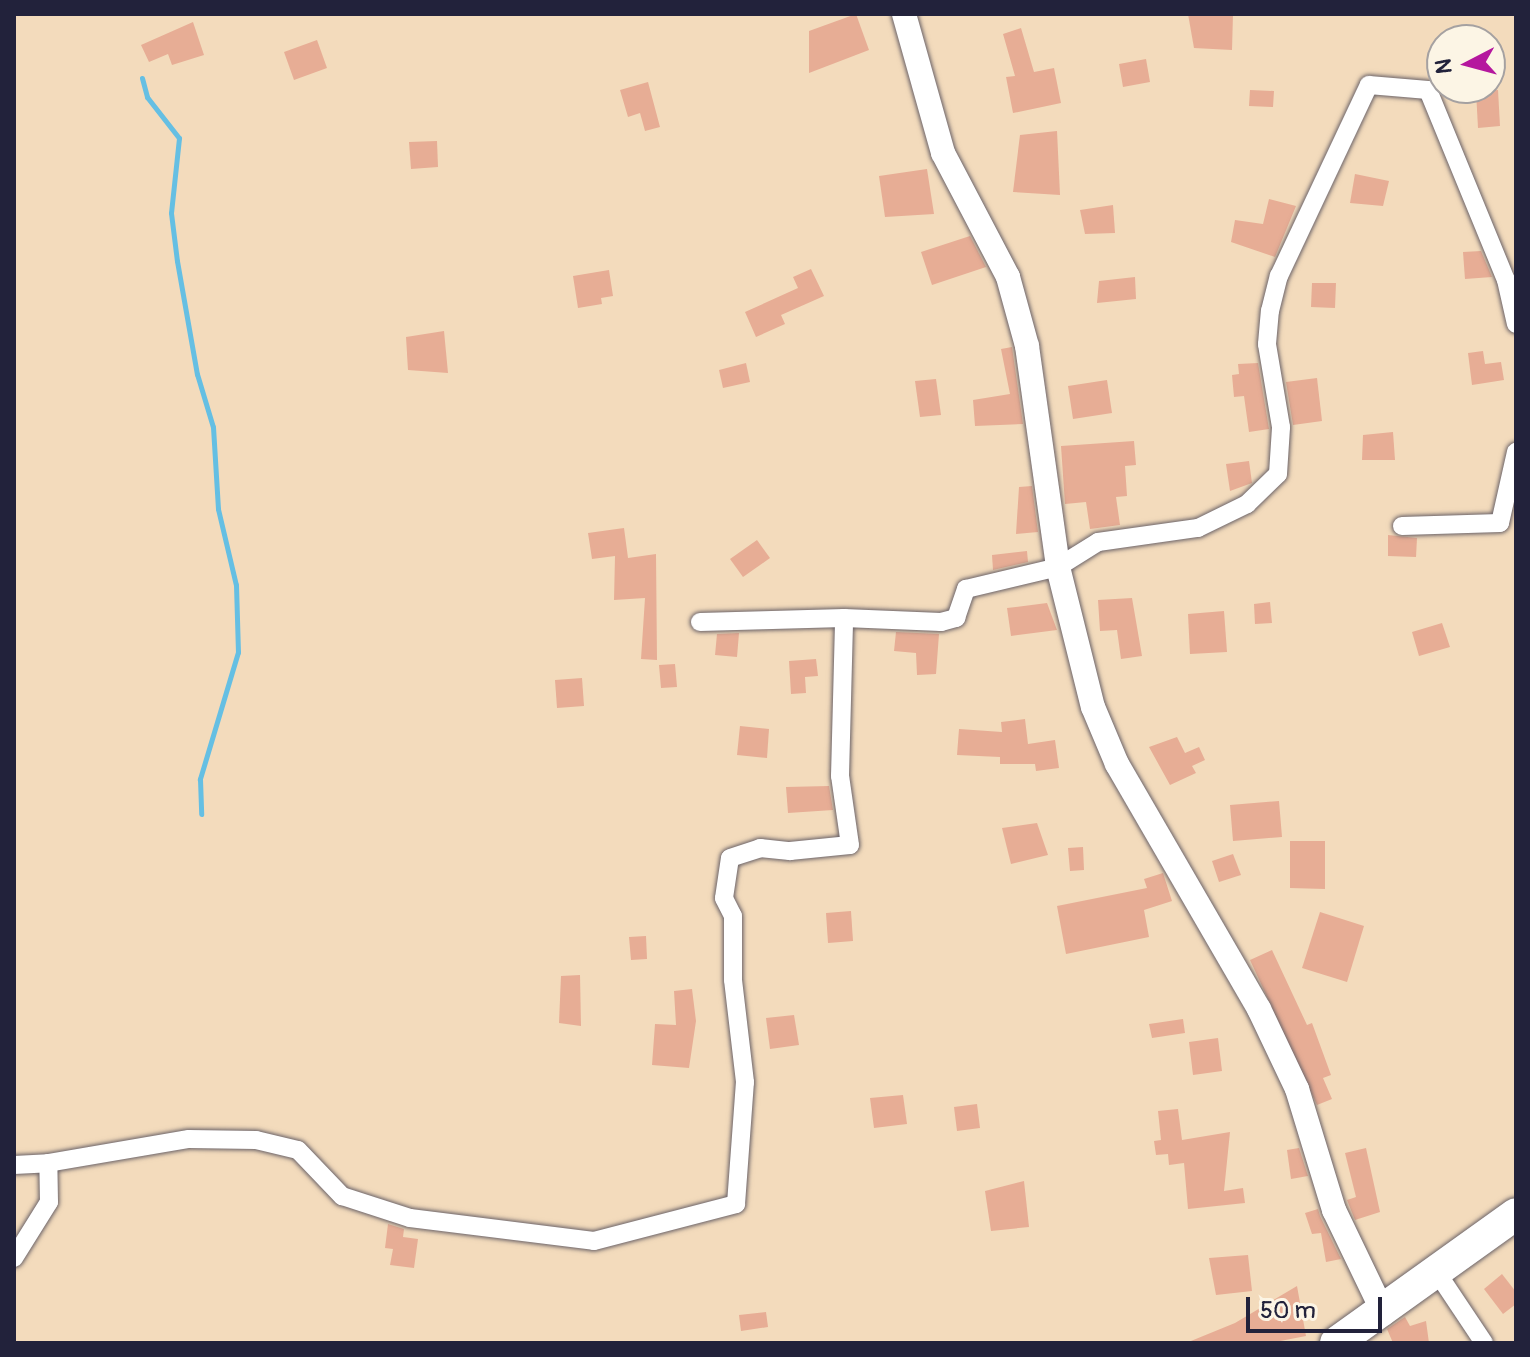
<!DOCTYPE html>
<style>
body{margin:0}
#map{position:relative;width:1530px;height:1357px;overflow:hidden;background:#f3dbbc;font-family:Pangolin,sans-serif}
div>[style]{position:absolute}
.stream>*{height:5px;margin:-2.5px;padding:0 2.5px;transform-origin:2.5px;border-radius:2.5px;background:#65bfe3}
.building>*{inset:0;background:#e7ad95}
.roads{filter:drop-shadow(0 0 2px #6b6368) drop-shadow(0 0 2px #6b6368)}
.street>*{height:18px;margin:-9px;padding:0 9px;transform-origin:9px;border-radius:9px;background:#fff}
.secondary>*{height:24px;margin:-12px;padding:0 12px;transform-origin:12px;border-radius:12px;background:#fff}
.highway>*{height:32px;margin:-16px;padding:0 16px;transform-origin:16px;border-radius:16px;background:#fff}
span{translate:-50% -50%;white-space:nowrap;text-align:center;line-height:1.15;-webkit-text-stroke:6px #fcf5e5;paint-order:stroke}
.frame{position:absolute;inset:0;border:16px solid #22223b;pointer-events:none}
.north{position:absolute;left:1426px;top:24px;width:80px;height:80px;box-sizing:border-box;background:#fcf5e5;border:2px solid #a5a1a1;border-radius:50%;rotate:264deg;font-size:22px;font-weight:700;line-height:32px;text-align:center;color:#22223b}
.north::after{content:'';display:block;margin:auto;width:28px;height:36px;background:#b5179e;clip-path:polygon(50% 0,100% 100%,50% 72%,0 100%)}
.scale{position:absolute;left:1246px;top:1297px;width:136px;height:36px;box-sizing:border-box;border:4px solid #22223b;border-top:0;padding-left:10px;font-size:24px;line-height:28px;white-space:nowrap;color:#22223b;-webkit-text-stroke:6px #fcf5e5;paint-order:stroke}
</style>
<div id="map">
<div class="stream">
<div style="left:142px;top:78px;width:20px;rotate:75deg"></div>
<div style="left:147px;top:97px;width:52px;rotate:52deg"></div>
<div style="left:179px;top:138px;width:75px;rotate:96.1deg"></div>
<div style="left:171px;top:213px;width:48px;rotate:82.9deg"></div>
<div style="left:177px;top:261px;width:115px;rotate:80deg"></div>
<div style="left:197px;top:374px;width:55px;rotate:73.2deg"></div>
<div style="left:213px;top:427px;width:82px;rotate:86.5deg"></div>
<div style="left:218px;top:509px;width:78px;rotate:76.7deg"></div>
<div style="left:236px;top:585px;width:67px;rotate:88.3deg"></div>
<div style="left:238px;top:652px;width:133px;rotate:106.7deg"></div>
<div style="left:200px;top:779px;width:35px;rotate:88deg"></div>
</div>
<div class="building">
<div style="clip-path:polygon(856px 14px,869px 50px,809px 73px,809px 31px)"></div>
<div style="clip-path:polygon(1188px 14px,1233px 14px,1232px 50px,1194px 48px)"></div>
<div style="clip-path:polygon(193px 22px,204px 55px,172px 65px,168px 54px,149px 62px,141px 45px)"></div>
<div style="clip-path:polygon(1021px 28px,1034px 72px,1054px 68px,1061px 103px,1013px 113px,1006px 77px,1015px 76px,1003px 34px)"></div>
<div style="clip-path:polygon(317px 40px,327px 68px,294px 80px,284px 52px)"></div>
<div style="clip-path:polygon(1146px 59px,1150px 82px,1123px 87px,1119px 64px)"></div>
<div style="clip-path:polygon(648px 82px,660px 127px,645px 131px,640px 113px,628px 117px,620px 90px)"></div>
<div style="clip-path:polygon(1250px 90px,1274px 91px,1273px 107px,1249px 106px)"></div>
<div style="clip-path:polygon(1498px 90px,1500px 126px,1478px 128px,1476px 91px)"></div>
<div style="clip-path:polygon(1057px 131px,1060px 195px,1013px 192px,1020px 135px)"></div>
<div style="clip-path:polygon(437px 141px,438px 167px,411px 169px,409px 142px)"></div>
<div style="clip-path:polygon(927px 169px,934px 214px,885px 217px,879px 176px)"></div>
<div style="clip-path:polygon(1355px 174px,1389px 181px,1383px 206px,1350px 203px)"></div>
<div style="clip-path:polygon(1269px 199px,1296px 206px,1275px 257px,1231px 242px,1235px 220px,1263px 224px)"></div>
<div style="clip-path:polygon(1113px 205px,1115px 233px,1085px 234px,1080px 210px)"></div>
<div style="clip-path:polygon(970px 236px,986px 267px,932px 285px,921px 252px)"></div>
<div style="clip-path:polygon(1481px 251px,1492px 277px,1465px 279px,1463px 252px)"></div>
<div style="clip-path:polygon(811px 269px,824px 296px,781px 315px,785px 324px,756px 337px,745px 312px,798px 288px,793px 277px)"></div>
<div style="clip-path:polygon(609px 270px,613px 296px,601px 298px,602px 304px,578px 308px,573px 276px)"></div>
<div style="clip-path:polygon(1135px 277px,1136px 299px,1097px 303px,1099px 281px)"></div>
<div style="clip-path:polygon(1312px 283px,1336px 283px,1335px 308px,1311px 307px)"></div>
<div style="clip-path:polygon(444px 331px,448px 373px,408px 370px,406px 337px)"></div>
<div style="clip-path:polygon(1012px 347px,1023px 424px,975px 426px,973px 400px,1010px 394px,1001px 349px)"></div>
<div style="clip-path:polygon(1483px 351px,1485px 364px,1501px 362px,1504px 380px,1472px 385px,1468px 353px)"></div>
<div style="clip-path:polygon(746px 363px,750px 382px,723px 388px,719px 370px)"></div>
<div style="clip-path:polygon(1258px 363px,1269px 429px,1249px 432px,1244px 396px,1234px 397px,1232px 375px,1239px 374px,1238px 364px)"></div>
<div style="clip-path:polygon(1317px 378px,1322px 421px,1293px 425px,1286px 382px)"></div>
<div style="clip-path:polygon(936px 379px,941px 415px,920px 417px,915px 381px)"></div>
<div style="clip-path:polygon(1107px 380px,1112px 413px,1073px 419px,1068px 386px)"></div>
<div style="clip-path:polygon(1393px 432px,1395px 460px,1362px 460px,1363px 435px)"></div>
<div style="clip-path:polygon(1134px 441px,1136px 465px,1125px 466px,1127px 496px,1116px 497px,1120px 525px,1090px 529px,1086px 502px,1065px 504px,1061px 446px)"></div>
<div style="clip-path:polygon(1249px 461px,1252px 483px,1230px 491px,1226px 464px)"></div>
<div style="clip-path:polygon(1032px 486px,1038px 532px,1016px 534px,1019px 487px)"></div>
<div style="clip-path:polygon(624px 528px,628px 558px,656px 554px,657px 660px,641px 659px,645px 598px,614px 600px,615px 556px,592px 559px,588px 533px)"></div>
<div style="clip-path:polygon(1388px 535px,1417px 538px,1416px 557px,1388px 556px)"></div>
<div style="clip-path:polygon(757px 540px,770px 558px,743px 577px,730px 559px)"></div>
<div style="clip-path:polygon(1027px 551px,1028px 562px,993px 570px,992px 555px)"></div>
<div style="clip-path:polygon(1132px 598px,1142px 656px,1121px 659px,1117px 630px,1100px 631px,1098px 600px)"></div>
<div style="clip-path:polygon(1270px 602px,1272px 623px,1255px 624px,1254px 604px)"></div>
<div style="clip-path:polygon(1047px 603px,1057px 630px,1011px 636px,1007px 608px)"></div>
<div style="clip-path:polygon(1224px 611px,1227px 652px,1190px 654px,1188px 614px)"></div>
<div style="clip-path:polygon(1442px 623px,1450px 647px,1419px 656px,1412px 632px)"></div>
<div style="clip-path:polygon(896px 632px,939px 634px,936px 674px,917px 675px,916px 653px,894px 651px)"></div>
<div style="clip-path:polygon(739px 633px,737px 657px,715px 655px,717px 634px)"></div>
<div style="clip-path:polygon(816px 659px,818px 676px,805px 677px,806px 693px,791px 694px,789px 661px)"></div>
<div style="clip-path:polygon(675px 664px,677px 687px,661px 688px,659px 665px)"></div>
<div style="clip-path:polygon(582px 678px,584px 706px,557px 708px,555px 680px)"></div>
<div style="clip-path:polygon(1025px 719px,1028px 744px,1055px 740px,1059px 768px,1036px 771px,1035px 764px,1000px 764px,1000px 757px,957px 755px,959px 729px,1002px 732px,1001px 722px)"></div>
<div style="clip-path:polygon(740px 726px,769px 729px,767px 758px,737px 755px)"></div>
<div style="clip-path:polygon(1177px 737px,1185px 753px,1199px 747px,1205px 760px,1192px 766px,1196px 773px,1170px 785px,1149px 747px)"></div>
<div style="clip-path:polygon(829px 786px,833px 810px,788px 813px,786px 787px)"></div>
<div style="clip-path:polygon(1279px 801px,1282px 837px,1233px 841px,1230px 805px)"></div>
<div style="clip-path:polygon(1037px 823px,1048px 855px,1011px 864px,1002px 828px)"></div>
<div style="clip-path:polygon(1290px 841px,1325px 841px,1325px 889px,1290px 888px)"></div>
<div style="clip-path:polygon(1083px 847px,1084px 870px,1070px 871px,1068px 848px)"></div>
<div style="clip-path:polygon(1233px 854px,1241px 875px,1219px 882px,1212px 861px)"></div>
<div style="clip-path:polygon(1163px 873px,1172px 901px,1144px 910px,1149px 937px,1066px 954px,1057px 906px,1147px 888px,1144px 879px)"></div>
<div style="clip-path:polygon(851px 911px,853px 941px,828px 943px,826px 913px)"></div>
<div style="clip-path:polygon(1320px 912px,1364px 926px,1347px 982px,1302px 968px)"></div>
<div style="clip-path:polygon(646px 936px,647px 959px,631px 960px,629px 937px)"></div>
<div style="clip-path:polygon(1272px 950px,1307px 1025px,1312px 1023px,1331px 1075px,1323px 1078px,1332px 1099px,1317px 1105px,1250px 960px)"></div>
<div style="clip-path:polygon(580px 975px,581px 1026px,559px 1023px,561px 976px)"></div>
<div style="clip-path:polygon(692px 989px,696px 1021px,689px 1068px,652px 1065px,655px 1024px,676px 1025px,674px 991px)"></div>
<div style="clip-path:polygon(794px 1015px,799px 1045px,770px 1049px,766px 1018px)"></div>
<div style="clip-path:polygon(1183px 1019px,1185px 1033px,1152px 1038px,1149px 1024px)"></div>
<div style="clip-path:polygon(1218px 1038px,1222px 1071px,1193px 1075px,1189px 1042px)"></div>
<div style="clip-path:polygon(903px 1095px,907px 1124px,874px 1128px,870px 1098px)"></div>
<div style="clip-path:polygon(977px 1104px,980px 1128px,957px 1131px,954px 1107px)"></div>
<div style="clip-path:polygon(1178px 1109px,1182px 1140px,1230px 1132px,1224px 1191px,1243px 1188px,1245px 1203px,1188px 1209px,1184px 1163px,1169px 1165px,1168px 1154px,1156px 1155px,1154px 1141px,1161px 1140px,1158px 1111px)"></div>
<div style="clip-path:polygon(1299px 1148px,1308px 1176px,1291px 1179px,1287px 1150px)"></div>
<div style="clip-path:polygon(1366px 1148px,1380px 1212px,1355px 1220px,1347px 1200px,1356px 1197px,1345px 1153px)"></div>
<div style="clip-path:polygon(1024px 1181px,1029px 1227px,991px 1231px,985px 1191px)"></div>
<div style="clip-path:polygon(1318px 1209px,1320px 1216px,1341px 1259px,1326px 1262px,1321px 1233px,1312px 1234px,1305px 1213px)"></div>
<div style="clip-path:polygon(388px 1224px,404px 1229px,403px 1237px,418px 1239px,414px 1268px,390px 1265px,393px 1249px,385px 1248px)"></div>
<div style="clip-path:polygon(1248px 1255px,1252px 1291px,1216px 1295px,1209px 1258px)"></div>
<div style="clip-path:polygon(1502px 1274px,1516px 1292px,1516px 1304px,1503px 1314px,1484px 1289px)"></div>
<div style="clip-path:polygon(1297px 1286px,1306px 1336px,1270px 1343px,1186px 1343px,1235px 1323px)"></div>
<div style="clip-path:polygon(766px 1312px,768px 1327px,741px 1331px,739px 1315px)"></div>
<div style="clip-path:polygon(1405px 1317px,1410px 1326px,1426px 1321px,1429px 1343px,1393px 1343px,1387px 1329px)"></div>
</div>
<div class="roads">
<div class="street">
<div style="left:1402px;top:526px;width:98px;rotate:-1.8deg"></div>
<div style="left:1500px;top:523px;width:73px;rotate:-77.3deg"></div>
<div style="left:700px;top:622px;width:144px;rotate:-1.6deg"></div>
<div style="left:14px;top:1165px;width:34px;rotate:-3deg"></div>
<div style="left:14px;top:1258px;width:66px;rotate:-58deg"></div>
<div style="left:49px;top:1202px;width:39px;rotate:-91deg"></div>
<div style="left:48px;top:1163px;width:143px;rotate:-9.7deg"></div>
<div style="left:189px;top:1139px;width:67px;rotate:0.9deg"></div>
<div style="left:256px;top:1140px;width:43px;rotate:13.4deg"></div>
<div style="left:298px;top:1150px;width:64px;rotate:46.3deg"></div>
<div style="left:342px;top:1196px;width:71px;rotate:17.9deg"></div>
<div style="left:410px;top:1218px;width:185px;rotate:7.1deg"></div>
<div style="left:594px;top:1241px;width:147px;rotate:-14.6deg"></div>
<div style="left:736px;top:1204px;width:122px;rotate:-85.8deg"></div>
<div style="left:745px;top:1082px;width:103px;rotate:-96.7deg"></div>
<div style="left:733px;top:980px;width:64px;rotate:-90deg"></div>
<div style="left:733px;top:916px;width:20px;rotate:-117deg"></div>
<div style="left:724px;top:898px;width:40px;rotate:-81.5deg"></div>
<div style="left:730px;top:858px;width:32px;rotate:-18deg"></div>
<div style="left:760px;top:848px;width:30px;rotate:6deg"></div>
<div style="left:790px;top:851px;width:60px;rotate:-5.7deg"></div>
<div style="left:850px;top:845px;width:70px;rotate:-98.2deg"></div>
<div style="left:840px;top:776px;width:158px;rotate:-88.5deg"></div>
<div style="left:844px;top:618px;width:97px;rotate:2.4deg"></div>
<div style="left:941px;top:622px;width:16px;rotate:-15deg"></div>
<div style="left:956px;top:618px;width:31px;rotate:-71deg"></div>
<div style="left:966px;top:589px;width:95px;rotate:-13.4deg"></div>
<div style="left:1058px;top:567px;width:47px;rotate:-32deg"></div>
<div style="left:1098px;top:542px;width:101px;rotate:-8deg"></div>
<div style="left:1198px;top:528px;width:55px;rotate:-26.1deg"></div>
<div style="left:1247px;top:504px;width:43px;rotate:-44.1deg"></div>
<div style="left:1278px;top:474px;width:47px;rotate:-86.3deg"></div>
<div style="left:1281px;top:427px;width:84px;rotate:-99.6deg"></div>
<div style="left:1267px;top:344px;width:33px;rotate:-85deg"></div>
<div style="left:1270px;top:311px;width:36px;rotate:-76deg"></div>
<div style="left:1279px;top:276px;width:211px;rotate:-64.8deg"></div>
<div style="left:1369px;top:85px;width:59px;rotate:4.8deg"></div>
<div style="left:1428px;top:90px;width:205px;rotate:67.7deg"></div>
<div style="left:1506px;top:280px;width:45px;rotate:77.2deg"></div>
<div style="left:1438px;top:1274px;width:83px;rotate:56.3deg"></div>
</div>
<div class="secondary">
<div style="left:904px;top:14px;width:144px;rotate:74.3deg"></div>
<div style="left:943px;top:153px;width:140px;rotate:62.3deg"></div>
<div style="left:1008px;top:277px;width:72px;rotate:74.6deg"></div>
<div style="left:1027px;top:346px;width:223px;rotate:82deg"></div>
<div style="left:1058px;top:567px;width:144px;rotate:76deg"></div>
<div style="left:1093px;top:707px;width:62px;rotate:67.2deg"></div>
<div style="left:1117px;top:764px;width:283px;rotate:59.9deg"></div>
<div style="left:1259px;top:1009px;width:89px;rotate:64.6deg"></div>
<div style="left:1297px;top:1089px;width:127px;rotate:73deg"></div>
<div style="left:1334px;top:1210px;width:115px;rotate:64.3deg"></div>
</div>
<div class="highway">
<div style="left:1336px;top:1343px;width:221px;rotate:-35.6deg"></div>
</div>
</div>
<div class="frame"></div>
<div class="north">N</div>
<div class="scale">50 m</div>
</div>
